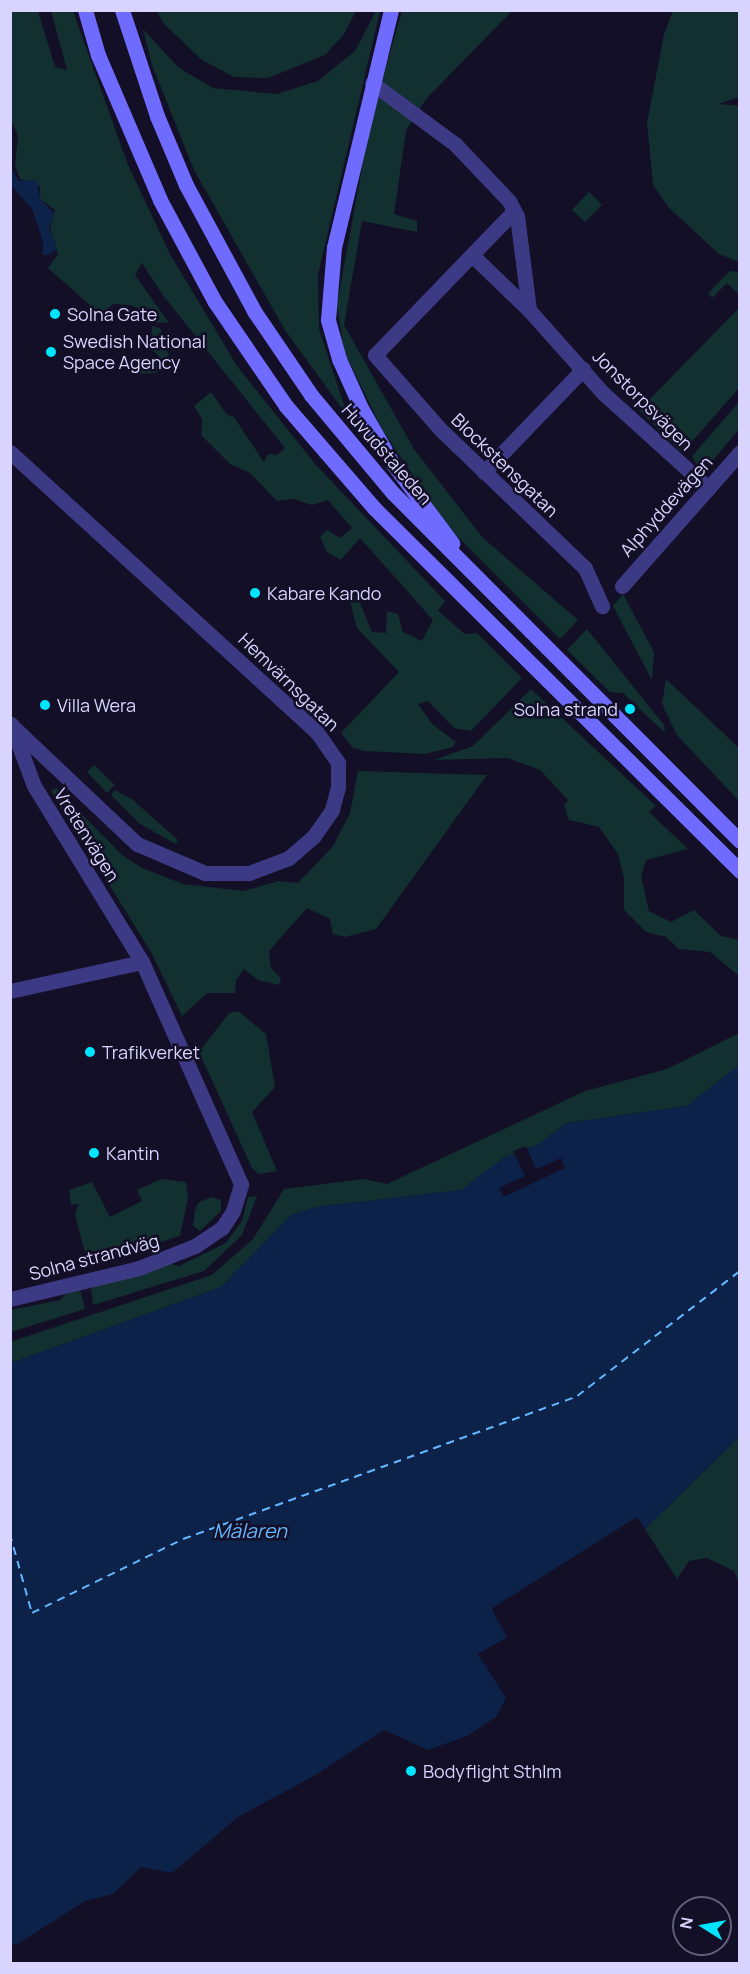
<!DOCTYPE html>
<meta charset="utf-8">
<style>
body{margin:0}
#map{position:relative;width:750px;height:1974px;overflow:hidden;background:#130f26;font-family:Manrope,sans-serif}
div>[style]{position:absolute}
.green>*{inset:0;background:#12302f}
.water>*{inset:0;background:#0c2248}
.pier>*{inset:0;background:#130f26}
.ferry>*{height:1.5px;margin-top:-0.75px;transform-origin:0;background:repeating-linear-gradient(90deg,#62b6ff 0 8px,transparent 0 14px)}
.minor>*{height:15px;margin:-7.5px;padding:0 7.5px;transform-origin:7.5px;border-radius:7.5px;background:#3d3a85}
.secondary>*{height:15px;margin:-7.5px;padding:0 7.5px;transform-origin:7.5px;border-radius:7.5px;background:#6f6bff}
.dots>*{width:16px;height:16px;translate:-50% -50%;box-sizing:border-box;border:3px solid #130f26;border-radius:50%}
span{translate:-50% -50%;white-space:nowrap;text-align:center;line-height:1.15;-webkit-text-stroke:5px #130f26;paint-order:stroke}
.poi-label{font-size:18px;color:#d9d4ff}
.left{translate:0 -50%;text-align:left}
.right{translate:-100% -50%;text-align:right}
.street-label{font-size:18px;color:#d9d4ff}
.water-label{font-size:20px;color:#62b6ff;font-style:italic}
.frame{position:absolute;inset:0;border:12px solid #d9d4ff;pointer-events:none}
.north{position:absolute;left:672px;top:1896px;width:60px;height:60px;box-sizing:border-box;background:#130f26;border:2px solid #625e7d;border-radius:50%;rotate:281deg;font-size:16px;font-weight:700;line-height:24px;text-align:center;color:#d9d4ff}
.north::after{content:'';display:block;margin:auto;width:21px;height:27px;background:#00e5ff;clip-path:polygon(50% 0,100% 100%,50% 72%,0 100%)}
</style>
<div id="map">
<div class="green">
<div style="clip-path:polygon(10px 11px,38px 11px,55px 67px,67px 70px,51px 11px,73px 11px,128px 165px,170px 254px,237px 366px,316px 465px,445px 601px,438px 611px,465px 634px,477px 633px,522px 678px,471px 731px,454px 728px,428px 701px,418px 704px,432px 724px,456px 742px,453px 747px,425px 754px,365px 751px,353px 748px,341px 733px,399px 672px,357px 628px,348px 593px,357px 596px,372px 632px,386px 633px,387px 611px,398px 614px,403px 632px,422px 641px,433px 620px,360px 538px,341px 560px,327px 552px,320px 537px,327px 530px,340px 538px,352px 528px,328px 500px,312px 505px,294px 499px,277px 501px,250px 473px,230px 464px,201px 435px,202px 419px,194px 406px,211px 392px,227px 415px,234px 417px,264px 462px,268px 454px,277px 455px,285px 448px,162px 294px,142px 263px,135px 275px,169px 323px,152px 322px,140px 309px,130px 305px,113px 304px,101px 315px,48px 268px,58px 254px,50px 228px,55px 210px,40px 199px,40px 186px,20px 179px,15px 166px,18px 136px,10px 117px)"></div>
<div style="clip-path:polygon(157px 11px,356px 11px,344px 34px,325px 55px,268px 78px,234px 77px,202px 60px,163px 23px)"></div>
<div style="clip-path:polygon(376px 11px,380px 11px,318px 275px,319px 329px,348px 417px,285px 330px,194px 170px,152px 65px,143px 29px,179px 68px,213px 88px,276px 94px,318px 81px,355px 51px)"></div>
<div style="clip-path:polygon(402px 11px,512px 11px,426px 99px,406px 131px,394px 214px,417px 221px,417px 232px,362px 221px,344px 325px,414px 449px,482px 537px,578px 620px,560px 639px,448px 527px,383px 431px,344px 351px,337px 305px,371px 118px)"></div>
<div style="clip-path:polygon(673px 11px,739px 11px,739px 97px,719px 104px,739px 106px,739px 262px,719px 254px,669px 208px,653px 185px,647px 123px,664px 34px)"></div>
<div style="clip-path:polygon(589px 192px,602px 205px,585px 222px,572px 210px)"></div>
<div style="clip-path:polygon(730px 271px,739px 272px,739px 294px,727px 283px,712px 298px,708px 293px)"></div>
<div style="clip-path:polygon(739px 308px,739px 388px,682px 453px,639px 410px)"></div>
<div style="clip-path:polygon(152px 326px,160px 328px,170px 360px,156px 373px,134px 374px,130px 364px,148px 365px,159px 356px,151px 349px)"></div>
<div style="clip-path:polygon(739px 402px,739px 429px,714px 459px,696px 464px,692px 456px)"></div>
<div style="clip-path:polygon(623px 594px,654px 652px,652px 680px,613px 606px)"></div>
<div style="clip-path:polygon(587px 629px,664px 725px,665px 733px,623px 693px,610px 692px,567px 650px)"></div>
<div style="clip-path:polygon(666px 679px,739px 748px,739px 801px,677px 735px,662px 704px)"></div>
<div style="clip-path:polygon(531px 689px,656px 806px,649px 812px,688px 849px,646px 860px,641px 876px,649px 911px,671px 922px,694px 910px,721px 936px,739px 940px,739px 976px,710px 952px,679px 949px,666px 937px,646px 932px,624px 910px,624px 878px,618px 854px,599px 827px,569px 820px,564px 805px,568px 800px,540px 770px,507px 758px,434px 760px,473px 746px)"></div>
<div style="clip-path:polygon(94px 765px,115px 785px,107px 793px,87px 772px)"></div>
<div style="clip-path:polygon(358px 771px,487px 775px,376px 929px,345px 937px,333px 934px,330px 919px,307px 908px,269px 951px,271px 968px,281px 978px,279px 985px,258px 980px,244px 969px,236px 980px,235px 993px,207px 993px,182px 1016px,151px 952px,51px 791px,56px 788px,122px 855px,142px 868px,183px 884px,243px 891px,279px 881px,298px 883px,319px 861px,333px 846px,350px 813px)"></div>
<div style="clip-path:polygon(115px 790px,133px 800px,178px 840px,176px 844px,140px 824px,111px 795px)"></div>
<div style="clip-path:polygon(238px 1011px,266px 1034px,275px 1087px,252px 1112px,277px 1171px,259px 1174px,252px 1168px,194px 1041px,202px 1048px,229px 1013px)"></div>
<div style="clip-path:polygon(739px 1033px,739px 1065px,687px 1106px,567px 1123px,537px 1145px,504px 1158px,461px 1190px,316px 1207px,291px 1215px,221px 1287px,11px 1363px,10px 1342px,212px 1275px,253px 1239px,284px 1189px,364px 1179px,387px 1184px,585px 1091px,667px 1069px)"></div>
<div style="clip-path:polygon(161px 1179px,186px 1182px,188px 1198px,180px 1236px,88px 1265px,75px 1214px,79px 1204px,71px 1205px,69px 1190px,92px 1182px,110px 1217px,142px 1201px,137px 1190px)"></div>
<div style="clip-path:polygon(257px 1196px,242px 1235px,204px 1271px,93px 1305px,91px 1288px,171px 1264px,179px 1266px,226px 1243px,242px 1221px,248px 1197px)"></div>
<div style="clip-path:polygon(211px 1197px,221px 1200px,221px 1211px,200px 1231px,193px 1226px,195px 1211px,198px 1203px)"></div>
<div style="clip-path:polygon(80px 1289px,85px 1309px,11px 1332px,11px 1310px,60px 1300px,68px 1292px)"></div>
<div style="clip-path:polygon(739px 1437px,739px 1583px,734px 1571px,707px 1558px,689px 1561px,677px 1579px,645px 1529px)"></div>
</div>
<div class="water">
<div style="clip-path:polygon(11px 168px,19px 181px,37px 180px,40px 199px,54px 213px,49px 228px,57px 249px,49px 255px,43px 255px,43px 241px,32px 209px,11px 185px)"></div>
<div style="clip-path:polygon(739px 1065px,739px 1437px,645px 1529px,637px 1517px,494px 1607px,492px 1610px,507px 1637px,478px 1654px,506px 1698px,496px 1717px,467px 1736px,428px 1750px,384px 1730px,314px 1776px,238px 1817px,172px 1873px,141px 1867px,113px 1894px,85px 1901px,16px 1945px,11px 1944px,11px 1363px,221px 1287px,291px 1215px,316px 1207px,461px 1190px,504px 1157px,537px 1145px,567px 1123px,687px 1106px)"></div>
</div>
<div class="pier">
<div style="clip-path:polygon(526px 1146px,536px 1169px,561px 1158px,565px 1168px,503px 1197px,499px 1188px,525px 1176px,513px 1151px)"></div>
</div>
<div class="ferry">
<div style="left:10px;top:1534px;width:82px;rotate:74.4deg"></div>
<div style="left:32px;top:1613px;width:168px;rotate:-26.1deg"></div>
<div style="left:183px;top:1539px;width:419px;rotate:-19.9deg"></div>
<div style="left:577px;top:1396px;width:205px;rotate:-37.5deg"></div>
</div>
<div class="minor">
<div style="left:372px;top:83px;width:103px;rotate:36.3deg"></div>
<div style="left:455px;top:144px;width:79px;rotate:46.5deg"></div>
<div style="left:509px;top:201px;width:17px;rotate:62deg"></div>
<div style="left:517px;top:216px;width:95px;rotate:82.7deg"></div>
<div style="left:529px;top:310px;width:111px;rotate:48.3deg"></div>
<div style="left:603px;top:393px;width:142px;rotate:42.1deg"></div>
<div style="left:514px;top:211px;width:200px;rotate:134deg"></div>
<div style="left:375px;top:355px;width:100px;rotate:48.7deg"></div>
<div style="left:441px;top:430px;width:199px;rotate:43.8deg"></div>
<div style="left:585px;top:568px;width:42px;rotate:65.9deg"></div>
<div style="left:472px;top:255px;width:79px;rotate:44deg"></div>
<div style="left:10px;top:452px;width:414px;rotate:42.4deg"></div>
<div style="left:316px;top:731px;width:39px;rotate:55deg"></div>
<div style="left:338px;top:763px;width:24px;rotate:90deg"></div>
<div style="left:338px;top:787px;width:24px;rotate:105deg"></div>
<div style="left:332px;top:810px;width:32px;rotate:125deg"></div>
<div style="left:314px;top:836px;width:33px;rotate:139deg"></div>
<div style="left:289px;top:858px;width:43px;rotate:159.4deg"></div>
<div style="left:249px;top:873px;width:44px;rotate:180deg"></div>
<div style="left:205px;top:873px;width:74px;rotate:-156.9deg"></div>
<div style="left:137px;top:844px;width:175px;rotate:-136.6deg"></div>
<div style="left:484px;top:472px;width:143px;rotate:-46.1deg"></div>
<div style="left:622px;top:586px;width:179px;rotate:-48.6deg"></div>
<div style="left:10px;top:991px;width:135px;rotate:-12.4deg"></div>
<div style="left:10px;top:1299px;width:133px;rotate:-13.5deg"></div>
<div style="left:139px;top:1268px;width:60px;rotate:-21.4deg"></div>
<div style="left:195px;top:1246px;width:32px;rotate:-34deg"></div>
<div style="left:222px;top:1228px;width:20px;rotate:-57deg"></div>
<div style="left:233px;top:1211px;width:28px;rotate:-73deg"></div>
<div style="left:241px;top:1184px;width:243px;rotate:-114deg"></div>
<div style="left:142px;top:962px;width:206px;rotate:-121.5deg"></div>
<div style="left:34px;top:786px;width:66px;rotate:-110.4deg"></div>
</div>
<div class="secondary">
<div style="left:85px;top:10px;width:47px;rotate:73.9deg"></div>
<div style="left:98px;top:55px;width:158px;rotate:66.8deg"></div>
<div style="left:160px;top:200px;width:116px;rotate:61.7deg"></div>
<div style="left:215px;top:302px;width:126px;rotate:55.7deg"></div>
<div style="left:286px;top:406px;width:135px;rotate:49.2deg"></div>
<div style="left:374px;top:508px;width:515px;rotate:44.76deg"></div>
<div style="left:122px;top:10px;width:112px;rotate:71.7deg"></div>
<div style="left:157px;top:116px;width:75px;rotate:67.2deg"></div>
<div style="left:186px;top:185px;width:143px;rotate:61.6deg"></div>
<div style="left:254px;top:311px;width:102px;rotate:55.8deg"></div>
<div style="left:311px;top:395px;width:128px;rotate:50.1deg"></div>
<div style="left:393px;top:493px;width:491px;rotate:45.1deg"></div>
<div style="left:391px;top:10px;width:244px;rotate:103.5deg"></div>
<div style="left:334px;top:247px;width:73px;rotate:94.7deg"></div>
<div style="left:328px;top:320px;width:41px;rotate:74.2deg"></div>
<div style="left:339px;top:359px;width:54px;rotate:65.8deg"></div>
<div style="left:361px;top:408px;width:64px;rotate:60.3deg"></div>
<div style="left:393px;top:464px;width:99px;rotate:53.2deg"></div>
</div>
<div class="dots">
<div style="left:55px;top:314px;background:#00e5ff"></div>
<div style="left:51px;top:352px;background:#00e5ff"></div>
<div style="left:255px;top:593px;background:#00e5ff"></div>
<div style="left:45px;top:705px;background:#00e5ff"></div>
<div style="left:630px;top:709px;background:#00e5ff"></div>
<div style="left:90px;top:1052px;background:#00e5ff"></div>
<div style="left:94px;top:1153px;background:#00e5ff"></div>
<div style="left:411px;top:1771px;background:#00e5ff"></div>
</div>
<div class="poi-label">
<span class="left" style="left:67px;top:314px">Solna Gate</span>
<span class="left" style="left:63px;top:352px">Swedish National<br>Space Agency</span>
<span class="left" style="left:267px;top:593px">Kabare Kando</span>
<span class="left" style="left:57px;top:705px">Villa Wera</span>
<span class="right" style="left:618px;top:709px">Solna strand</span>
<span class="left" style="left:102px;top:1052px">Trafikverket</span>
<span class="left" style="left:106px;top:1153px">Kantin</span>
<span class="left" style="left:423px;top:1771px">Bodyflight Sthlm</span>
</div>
<div class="street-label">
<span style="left:643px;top:400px;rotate:45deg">Jonstorpsvägen</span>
<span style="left:387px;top:454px;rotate:49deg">Huvudstaleden</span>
<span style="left:505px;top:465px;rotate:44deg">Blockstensgatan</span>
<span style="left:666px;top:506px;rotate:-48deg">Alphyddevägen</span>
<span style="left:289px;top:682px;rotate:44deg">Hemvärnsgatan</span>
<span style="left:87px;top:835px;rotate:58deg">Vretenvägen</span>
<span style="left:94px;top:1257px;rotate:-15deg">Solna strandväg</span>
</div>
<div class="water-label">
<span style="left:250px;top:1530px">Mälaren</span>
</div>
<div class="frame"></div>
<div class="north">N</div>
</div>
